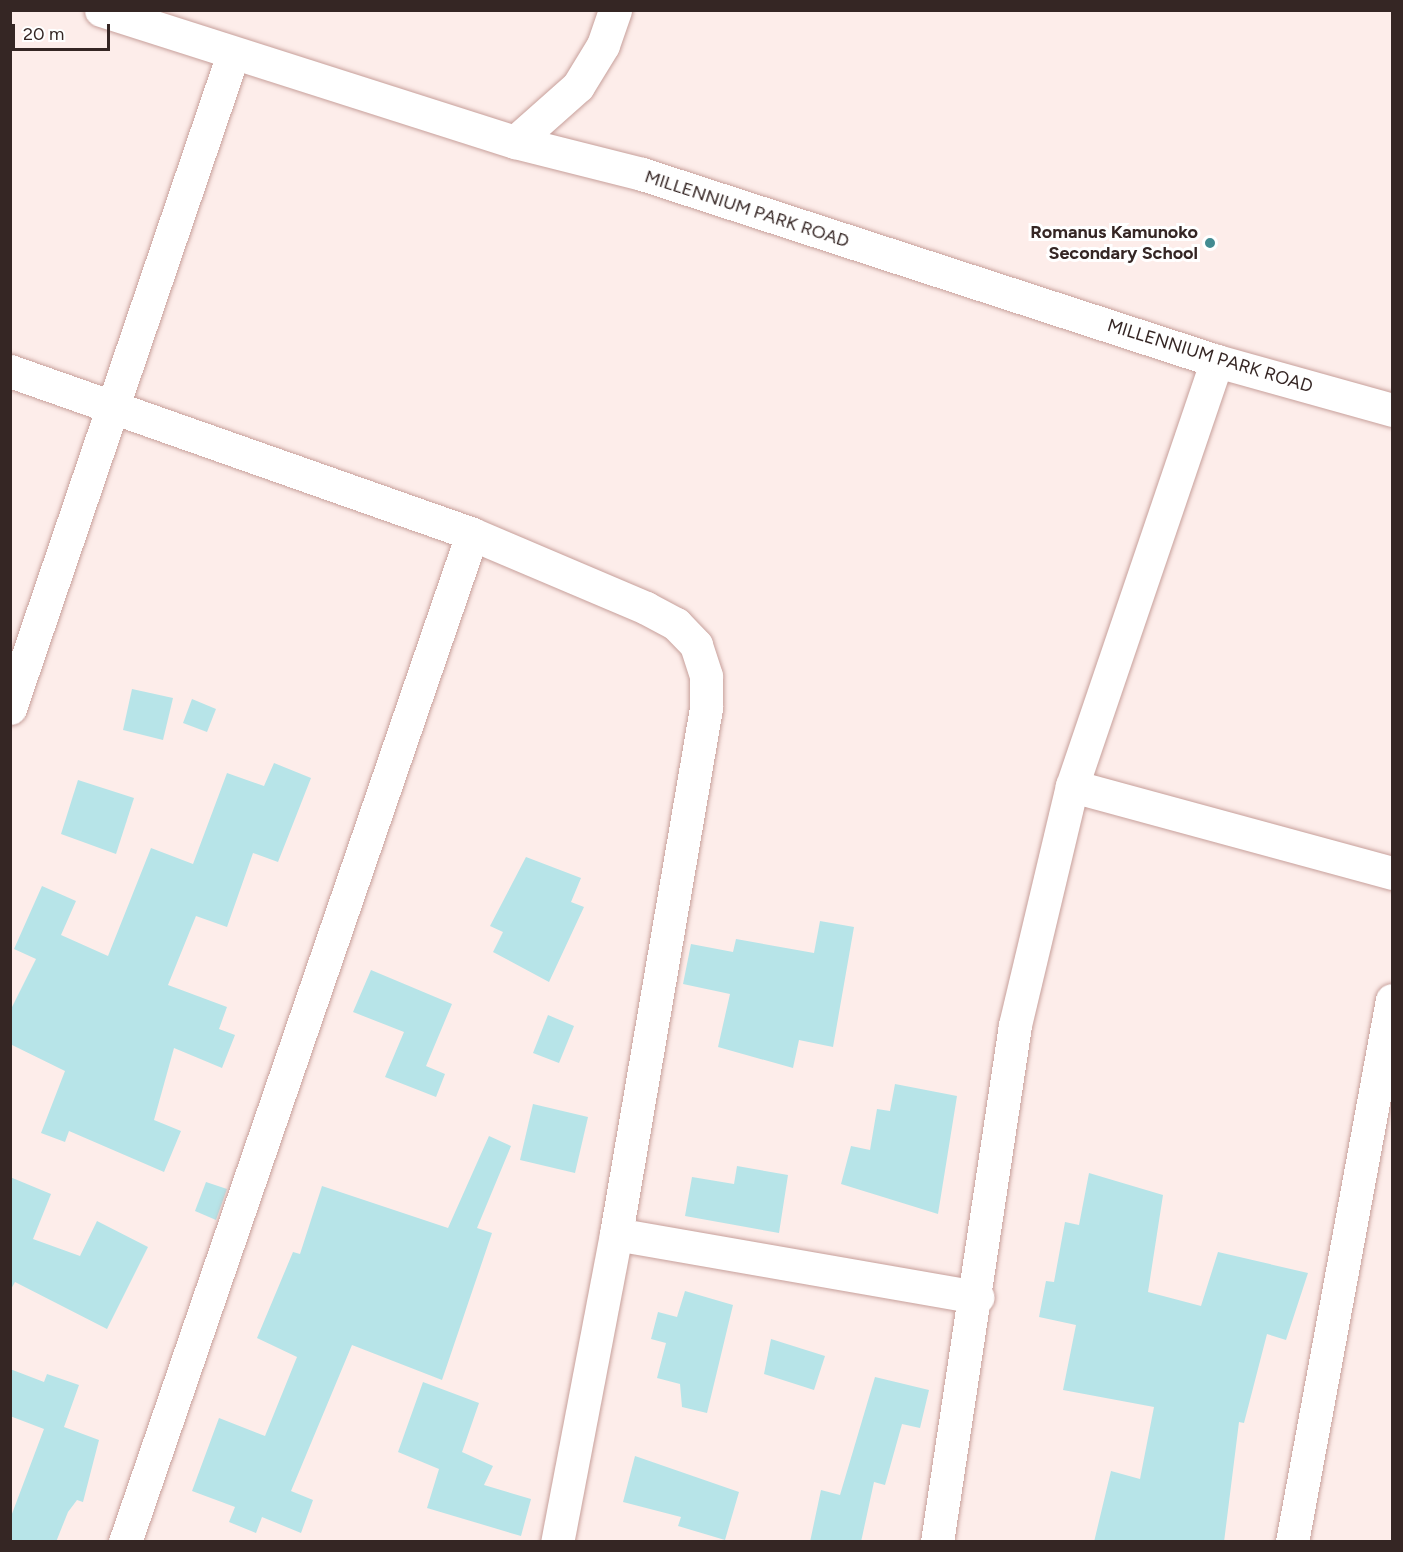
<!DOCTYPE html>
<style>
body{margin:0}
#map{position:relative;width:1403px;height:1552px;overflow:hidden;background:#fdedea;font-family:Figtree,sans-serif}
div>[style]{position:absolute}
.building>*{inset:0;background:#b7e4e8}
.roads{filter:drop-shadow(0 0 2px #c7a09b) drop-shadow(0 0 2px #c7a09b)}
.minor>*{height:33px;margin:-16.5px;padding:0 16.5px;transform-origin:16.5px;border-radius:16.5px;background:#fff}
.dots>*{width:16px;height:16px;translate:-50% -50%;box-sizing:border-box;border:3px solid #fff;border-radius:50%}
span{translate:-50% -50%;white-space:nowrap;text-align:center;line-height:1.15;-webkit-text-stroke:6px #fff;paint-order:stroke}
.street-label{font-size:18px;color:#352624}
.poi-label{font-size:18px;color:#352624;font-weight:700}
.right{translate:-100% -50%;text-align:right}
.frame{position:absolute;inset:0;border:12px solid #352624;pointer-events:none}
.scale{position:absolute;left:12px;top:24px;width:98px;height:27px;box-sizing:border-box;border:3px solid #352624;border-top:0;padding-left:8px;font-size:18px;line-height:21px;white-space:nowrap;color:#352624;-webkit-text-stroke:4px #fff;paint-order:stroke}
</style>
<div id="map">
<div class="building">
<div style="clip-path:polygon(132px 689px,173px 698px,163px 740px,123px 730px)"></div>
<div style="clip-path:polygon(192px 699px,216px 709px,207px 732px,183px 723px)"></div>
<div style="clip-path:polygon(274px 763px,311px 778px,278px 862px,253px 853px,227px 927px,196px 916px,168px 985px,227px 1007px,219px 1029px,235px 1035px,222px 1068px,174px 1048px,154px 1120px,181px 1131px,164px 1172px,69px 1131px,65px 1142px,41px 1133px,65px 1071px,10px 1044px,10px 1011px,36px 959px,14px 949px,42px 886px,76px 901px,61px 935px,108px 956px,151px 848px,193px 864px,227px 773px,264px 786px)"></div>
<div style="clip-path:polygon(78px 780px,134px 798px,116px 854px,61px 834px)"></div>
<div style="clip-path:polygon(526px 857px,581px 878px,571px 902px,584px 907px,549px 982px,493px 952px,503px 932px,490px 926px)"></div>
<div style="clip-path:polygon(820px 921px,854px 927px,833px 1047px,799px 1040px,793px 1068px,718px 1047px,730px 994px,683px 984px,691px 944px,733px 952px,736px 939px,814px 953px)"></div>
<div style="clip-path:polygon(371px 970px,452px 1004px,426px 1066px,445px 1074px,436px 1097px,385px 1077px,404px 1032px,353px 1012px)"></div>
<div style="clip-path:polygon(548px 1015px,574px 1026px,559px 1063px,533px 1053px)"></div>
<div style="clip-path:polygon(895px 1084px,957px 1096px,938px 1214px,841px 1184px,851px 1146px,870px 1150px,877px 1109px,890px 1111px)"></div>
<div style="clip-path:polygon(533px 1104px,588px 1117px,575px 1173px,520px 1160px)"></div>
<div style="clip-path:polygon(489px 1136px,511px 1146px,477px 1228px,492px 1233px,442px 1380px,352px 1345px,291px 1491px,313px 1500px,301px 1533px,262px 1517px,256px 1533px,229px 1522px,235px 1507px,192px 1491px,219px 1418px,265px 1436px,297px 1357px,257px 1338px,293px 1252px,300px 1254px,322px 1186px,448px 1228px)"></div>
<div style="clip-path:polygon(737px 1166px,788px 1175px,779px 1233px,685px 1216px,692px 1177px,734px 1184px)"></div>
<div style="clip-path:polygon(1089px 1173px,1163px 1195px,1148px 1292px,1201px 1306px,1218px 1252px,1308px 1273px,1286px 1340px,1267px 1334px,1244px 1423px,1239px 1422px,1224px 1542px,1094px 1542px,1111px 1471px,1140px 1479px,1154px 1407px,1063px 1390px,1076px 1325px,1039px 1317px,1046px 1281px,1054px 1282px,1065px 1222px,1079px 1225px)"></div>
<div style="clip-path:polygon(10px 1177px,51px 1194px,33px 1239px,80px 1256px,97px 1221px,148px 1247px,107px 1329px,15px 1282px,10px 1291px)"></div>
<div style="clip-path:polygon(206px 1182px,227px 1189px,216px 1220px,195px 1211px)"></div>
<div style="clip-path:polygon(685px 1291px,733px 1305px,707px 1413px,682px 1407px,680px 1384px,657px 1378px,666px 1343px,651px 1339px,658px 1312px,677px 1317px)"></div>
<div style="clip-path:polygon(771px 1339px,825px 1356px,814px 1390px,764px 1374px)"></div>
<div style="clip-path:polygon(10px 1369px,44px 1382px,47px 1374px,79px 1385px,64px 1427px,99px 1440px,83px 1502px,77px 1500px,68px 1512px,56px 1542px,10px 1542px,10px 1519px,44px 1429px,10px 1416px)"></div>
<div style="clip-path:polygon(875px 1377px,929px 1390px,920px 1428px,902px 1424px,885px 1485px,874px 1482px,861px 1542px,810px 1542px,821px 1490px,840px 1495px)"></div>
<div style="clip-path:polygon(423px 1382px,479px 1403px,462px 1452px,493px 1466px,484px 1485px,531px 1499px,521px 1536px,427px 1508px,439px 1469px,398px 1452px)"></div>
<div style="clip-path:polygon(635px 1456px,739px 1492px,725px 1540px,678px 1526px,681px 1517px,623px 1502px)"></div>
</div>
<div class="roads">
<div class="minor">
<div style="left:101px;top:10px;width:435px;rotate:17.7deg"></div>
<div style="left:515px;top:142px;width:131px;rotate:14.1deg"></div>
<div style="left:642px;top:174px;width:605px;rotate:18.02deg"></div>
<div style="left:1217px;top:361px;width:182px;rotate:15.6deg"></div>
<div style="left:515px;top:142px;width:84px;rotate:-41.6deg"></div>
<div style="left:578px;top:86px;width:48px;rotate:-58.6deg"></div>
<div style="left:603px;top:45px;width:37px;rotate:-71deg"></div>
<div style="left:10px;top:371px;width:490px;rotate:19.4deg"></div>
<div style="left:472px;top:534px;width:189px;rotate:23deg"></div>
<div style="left:646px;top:608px;width:34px;rotate:28deg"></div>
<div style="left:676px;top:624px;width:29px;rotate:46deg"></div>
<div style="left:696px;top:645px;width:33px;rotate:72deg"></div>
<div style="left:706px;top:676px;width:32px;rotate:90deg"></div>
<div style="left:706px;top:708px;width:534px;rotate:99.71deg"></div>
<div style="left:616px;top:1234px;width:314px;rotate:100.8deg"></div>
<div style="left:10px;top:708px;width:691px;rotate:-71.17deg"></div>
<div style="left:1072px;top:786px;width:332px;rotate:15.2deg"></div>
<div style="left:616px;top:1234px;width:367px;rotate:9.9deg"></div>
<div style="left:125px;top:1542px;width:1066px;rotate:-71deg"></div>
<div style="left:937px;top:1542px;width:523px;rotate:-81.42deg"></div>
<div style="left:1015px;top:1025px;width:246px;rotate:-76.6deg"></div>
<div style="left:1072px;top:786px;width:449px;rotate:-71.2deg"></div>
<div style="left:1292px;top:1542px;width:551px;rotate:-79.55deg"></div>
</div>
</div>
<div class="dots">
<div style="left:1210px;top:243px;background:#438b91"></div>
</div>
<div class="street-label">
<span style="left:747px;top:209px;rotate:18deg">MILLENNIUM PARK ROAD</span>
<span style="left:1210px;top:356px;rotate:17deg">MILLENNIUM PARK ROAD</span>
</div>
<div class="poi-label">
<span class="right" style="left:1198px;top:243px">Romanus Kamunoko<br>Secondary School</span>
</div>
<div class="frame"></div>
<div class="scale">20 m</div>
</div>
